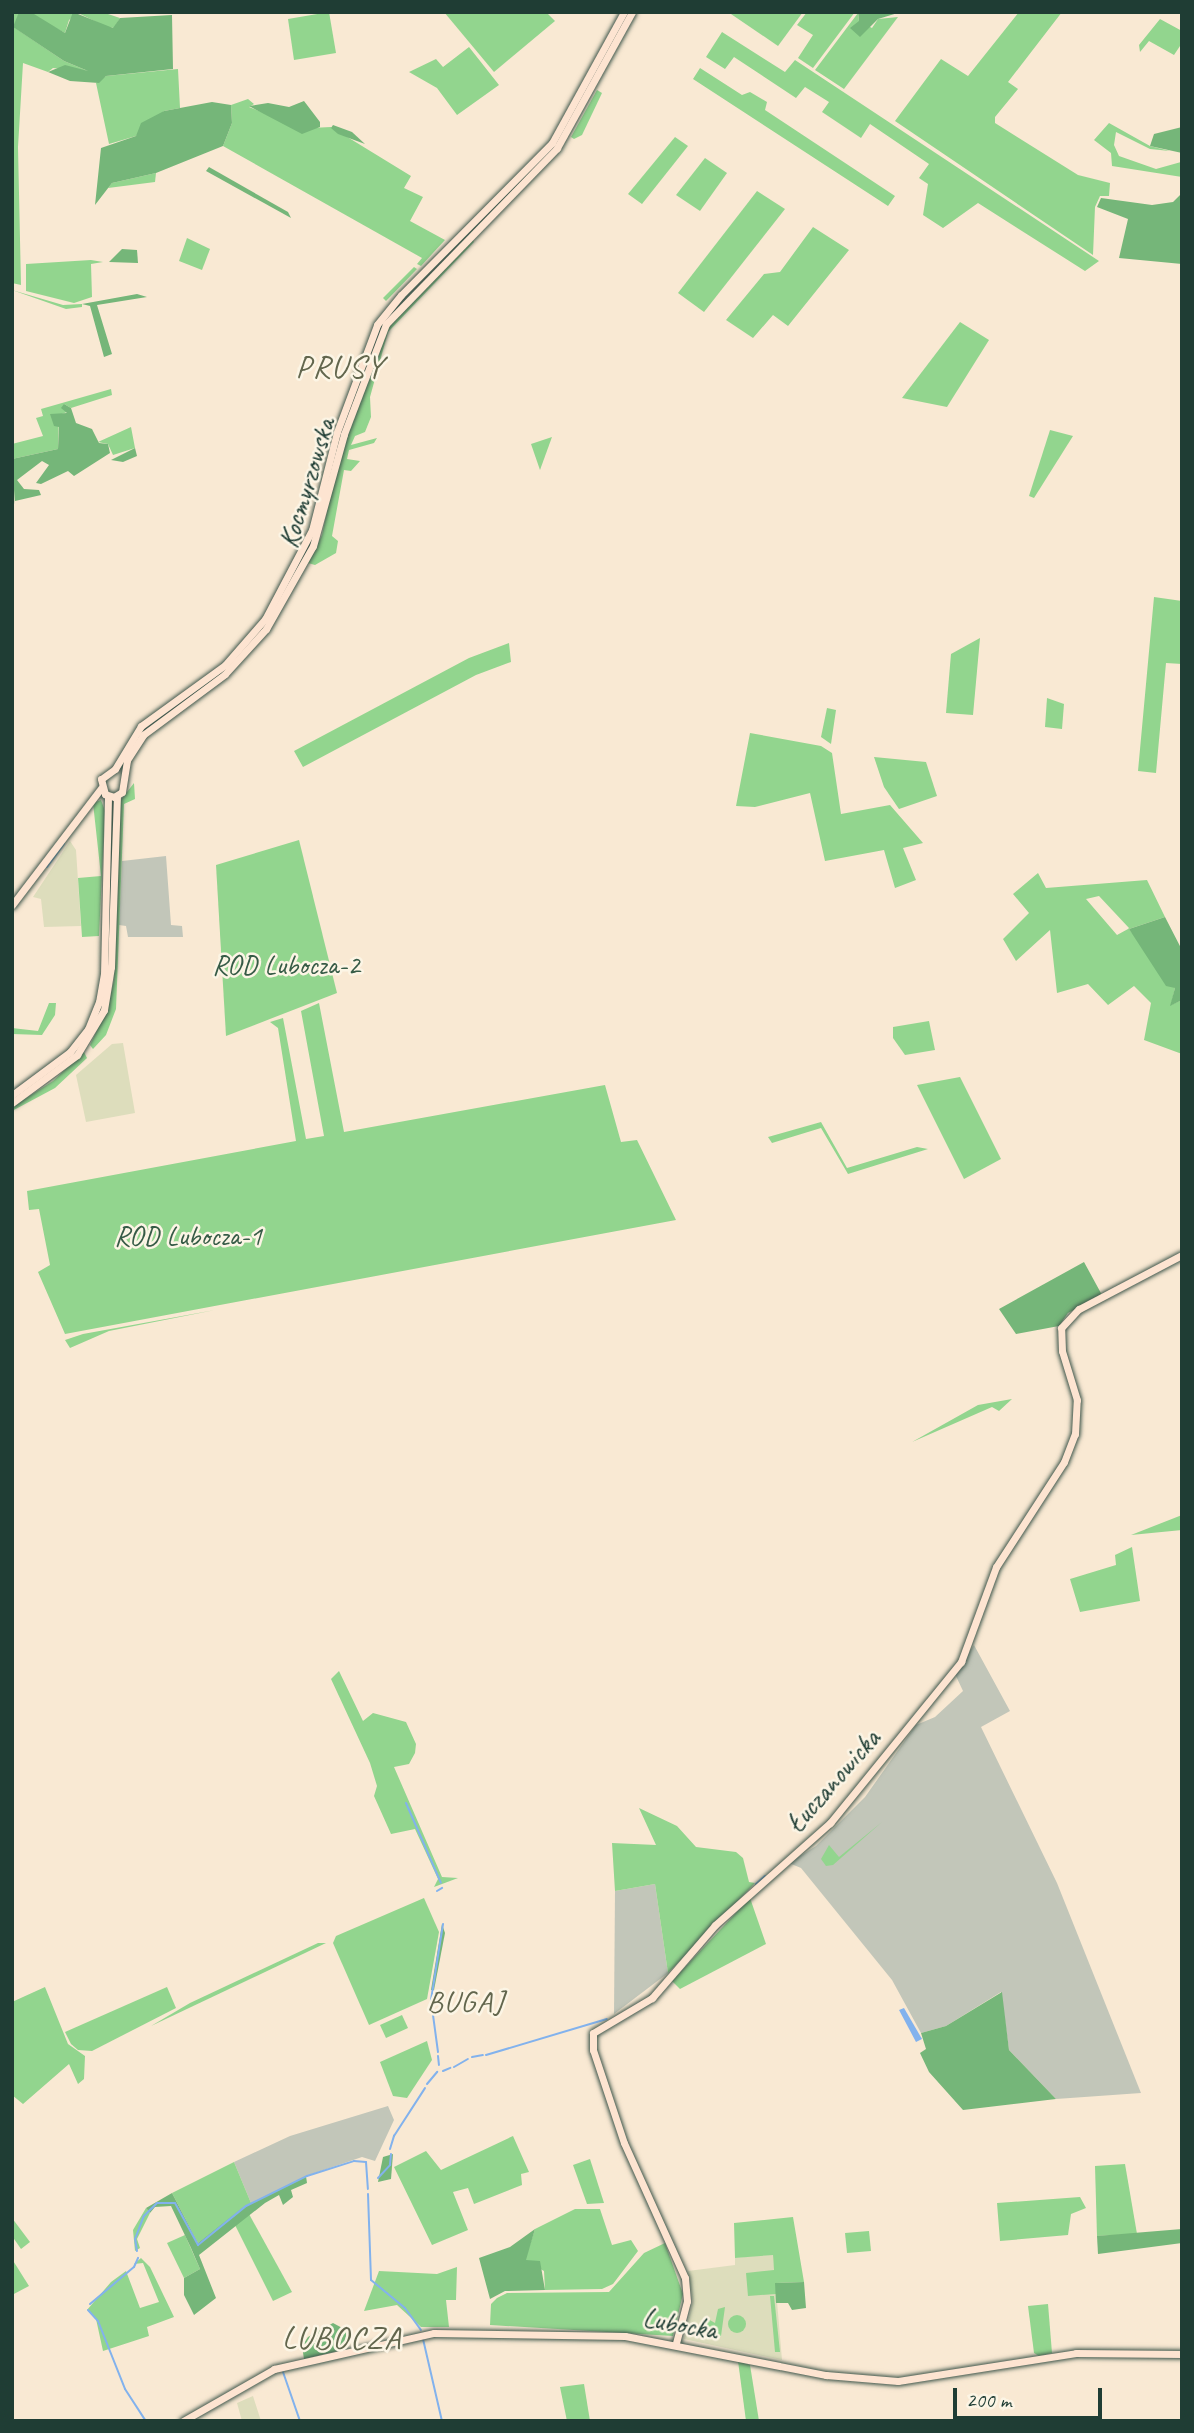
<!DOCTYPE html>
<meta charset="utf-8">
<style>
body{margin:0}
#map{position:relative;width:1194px;height:2433px;overflow:hidden;background:#f9e9d3;font-family:Caveat,sans-serif}
div>[style]{position:absolute}
.built>*{inset:0;background:#ddddbc}
.industrial>*{inset:0;background:#c2c6b9}
.green>*{inset:0;background:#92d58e}
.round{border-radius:50%}
.forest>*{inset:0;background:#75b679}
.water>*{inset:0;background:#82b2ed}
.stream>*{height:2px;margin:-1px;padding:0 1px;transform-origin:1px;border-radius:1px;background:#82b2ed}
.roads{filter:drop-shadow(0 0 2px #40574c) drop-shadow(0 0 2px #40574c)}
.secondary>*{height:7px;margin:-3.5px;padding:0 3.5px;transform-origin:3.5px;border-radius:3.5px;background:#fde4d1}
span{translate:-50% -50%;white-space:nowrap;text-align:center;line-height:1.15;-webkit-text-stroke:5px #fcf5e5;paint-order:stroke}
.street-label{font-size:28px;color:#1f3d34}
.park-label{font-size:28px;color:#365b46}
.neighbourhood-label{font-size:30px;color:#62664d;letter-spacing:2px}
.quarter-label{font-size:32px;color:#62664d;letter-spacing:2px}
.frame{position:absolute;inset:0;border:14px solid #1f3d34;pointer-events:none}
.scale{position:absolute;left:953px;top:2388px;width:149px;height:32px;box-sizing:border-box;border:4px solid #1f3d34;border-top:0;padding-left:9px;font-size:21px;line-height:24px;white-space:nowrap;color:#1f3d34;-webkit-text-stroke:5px #fcf5e5;paint-order:stroke}
</style>
<div id="map">
<div class="built">
<div style="clip-path:polygon(70px 841px,76px 850px,81px 926px,44px 927px,41px 899px,33px 897px)"></div>
<div style="clip-path:polygon(123px 1043px,135px 1113px,86px 1122px,76px 1075px,112px 1044px)"></div>
<div style="clip-path:polygon(773px 2254px,782px 2360px,684px 2339px,693px 2301px,688px 2271px,735px 2265px,735px 2258px)"></div>
<div style="clip-path:polygon(253px 2396px,261px 2421px,242px 2421px,237px 2403px)"></div>
</div>
<div class="industrial">
<div style="clip-path:polygon(166px 856px,171px 925px,182px 926px,183px 937px,128px 937px,126px 926px,119px 925px,122px 861px)"></div>
<div style="clip-path:polygon(974px 1645px,1010px 1711px,981px 1727px,1057px 1883px,1141px 2093px,1056px 2099px,1009px 2050px,1001px 1992px,946px 2026px,921px 2033px,892px 1980px,801px 1868px,789px 1863px,816px 1846px,865px 1797px,916px 1725px,935px 1717px,963px 1691px,955px 1674px)"></div>
<div style="clip-path:polygon(655px 1884px,668px 1973px,614px 2014px,615px 1891px)"></div>
<div style="clip-path:polygon(388px 2106px,394px 2120px,375px 2161px,362px 2157px,306px 2176px,251px 2203px,234px 2162px,290px 2136px)"></div>
</div>
<div class="green">
<div style="clip-path:polygon(12px 12px,19px 12px,15px 28px,64px 61px,88px 71px,53px 68px,48px 72px,23px 63px,18px 147px,21px 285px,12px 283px)"></div>
<div style="clip-path:polygon(26px 12px,102px 12px,120px 18px,114px 28px,107px 27px,78px 13px,69px 20px,65px 33px)"></div>
<div style="clip-path:polygon(329px 12px,336px 53px,294px 60px,288px 19px)"></div>
<div style="clip-path:polygon(444px 12px,546px 12px,555px 21px,494px 72px)"></div>
<div style="clip-path:polygon(728px 12px,803px 12px,778px 46px)"></div>
<div style="clip-path:polygon(807px 12px,855px 12px,813px 68px,798px 58px,813px 35px,797px 25px)"></div>
<div style="clip-path:polygon(1019px 12px,1062px 12px,1008px 82px,1018px 89px,995px 117px,995px 123px,1078px 175px,1110px 183px,1109px 196px,1100px 196px,1095px 207px,1093px 255px,895px 121px,941px 59px,968px 76px)"></div>
<div style="clip-path:polygon(858px 13px,859px 21px,872px 28px,878px 19px,898px 17px,844px 89px,815px 70px)"></div>
<div style="clip-path:polygon(1160px 19px,1182px 31px,1182px 43px,1174px 55px,1149px 41px,1140px 52px,1139px 45px)"></div>
<div style="clip-path:polygon(722px 32px,785px 72px,795px 60px,1099px 261px,1085px 271px,978px 203px,943px 228px,923px 215px,928px 184px,919px 178px,929px 164px,870px 124px,861px 138px,822px 112px,829px 102px,805px 87px,796px 98px,734px 57px,725px 69px,706px 57px)"></div>
<div style="clip-path:polygon(469px 47px,499px 85px,457px 115px,437px 88px,409px 72px,436px 59px,443px 67px)"></div>
<div style="clip-path:polygon(700px 68px,742px 95px,750px 92px,767px 102px,765px 110px,895px 196px,888px 206px,693px 79px)"></div>
<div style="clip-path:polygon(178px 69px,180px 108px,164px 111px,136px 136px,109px 144px,96px 83px,106px 76px)"></div>
<div style="clip-path:polygon(597px 90px,602px 93px,582px 135px,574px 139px,571px 137px)"></div>
<div style="clip-path:polygon(248px 99px,254px 104px,249px 107px,269px 115px,311px 128px,331px 127px,411px 176px,404px 188px,423px 197px,410px 221px,445px 240px,421px 266px,417px 264px,422px 258px,223px 146px,232px 123px,231px 105px)"></div>
<div style="clip-path:polygon(1109px 123px,1150px 146px,1170px 151px,1150px 149px,1116px 132px,1114px 145px,1119px 156px,1156px 169px,1181px 162px,1182px 158px,1182px 177px,1112px 166px,1111px 153px,1094px 140px)"></div>
<div style="clip-path:polygon(675px 137px,688px 146px,642px 204px,628px 194px)"></div>
<div style="clip-path:polygon(705px 158px,727px 173px,700px 211px,676px 195px)"></div>
<div style="clip-path:polygon(156px 173px,155px 182px,108px 188px,112px 183px)"></div>
<div style="clip-path:polygon(757px 191px,785px 209px,704px 312px,678px 293px)"></div>
<div style="clip-path:polygon(813px 227px,849px 250px,788px 326px,773px 315px,753px 338px,726px 320px,764px 274px,780px 272px)"></div>
<div style="clip-path:polygon(187px 238px,210px 249px,202px 270px,179px 261px)"></div>
<div style="clip-path:polygon(472px 239px,474px 242px,388px 332px,370px 397px,371px 417px,365px 432px,355px 436px,351px 445px,377px 438px,374px 443px,349px 450px,347px 459px,360px 461px,351px 471px,344px 470px,332px 536px,338px 541px,336px 553px,315px 565px,308px 563px,322px 535px,336px 469px,381px 339px,393px 319px)"></div>
<div style="clip-path:polygon(91px 260px,103px 262px,91px 264px,92px 297px,74px 303px,26px 291px,26px 264px)"></div>
<div style="clip-path:polygon(414px 267px,417px 269px,386px 301px,383px 298px)"></div>
<div style="clip-path:polygon(12px 290px,63px 305px,82px 304px,82px 307px,66px 309px)"></div>
<div style="clip-path:polygon(960px 322px,989px 340px,947px 407px,902px 398px)"></div>
<div style="clip-path:polygon(111px 389px,112px 395px,71px 408px,64px 404px,67px 412px,59px 415px,58px 449px,12px 459px,12px 444px,43px 436px,36px 418px,43px 416px,41px 409px)"></div>
<div style="clip-path:polygon(131px 427px,135px 448px,113px 455px,108px 444px,98px 442px)"></div>
<div style="clip-path:polygon(1050px 430px,1073px 436px,1034px 498px,1029px 496px)"></div>
<div style="clip-path:polygon(552px 437px,540px 470px,531px 444px)"></div>
<div style="clip-path:polygon(1154px 597px,1182px 601px,1182px 664px,1166px 663px,1156px 773px,1138px 771px)"></div>
<div style="clip-path:polygon(980px 638px,973px 715px,946px 713px,951px 654px)"></div>
<div style="clip-path:polygon(509px 643px,511px 662px,476px 675px,303px 767px,294px 751px,469px 658px)"></div>
<div style="clip-path:polygon(1047px 698px,1064px 704px,1062px 729px,1045px 727px)"></div>
<div style="clip-path:polygon(827px 708px,836px 710px,831px 744px,821px 737px)"></div>
<div style="clip-path:polygon(750px 733px,821px 746px,832px 753px,841px 814px,890px 805px,923px 843px,903px 848px,916px 880px,895px 888px,884px 850px,825px 861px,810px 793px,755px 807px,736px 806px)"></div>
<div style="clip-path:polygon(874px 757px,926px 762px,937px 796px,899px 809px,884px 787px)"></div>
<div style="clip-path:polygon(134px 783px,135px 799px,124px 804px,116px 1009px,106px 1035px,93px 1049px,90px 1045px,108px 1007px,114px 980px,120px 801px)"></div>
<div style="clip-path:polygon(101px 800px,105px 811px,99px 936px,82px 937px,78px 878px,101px 876px,93px 803px)"></div>
<div style="clip-path:polygon(299px 840px,337px 993px,226px 1036px,216px 865px)"></div>
<div style="clip-path:polygon(evenodd,1038px 873px,1046px 888px,1147px 880px,1165px 917px,1129px 929px,1175px 988px,1171px 1005px,1182px 1000px,1182px 1054px,1144px 1040px,1151px 1003px,1134px 986px,1108px 1005px,1088px 984px,1057px 993px,1050px 930px,1016px 961px,1003px 939px,1029px 913px,1013px 894px,1038px 873px,1099px 896px,1129px 928px,1128px 929px,1117px 935px,1086px 899px,1099px 896px)"></div>
<div style="clip-path:polygon(49px 1003px,56px 1003px,55px 1015px,42px 1035px,12px 1034px,12px 1028px,38px 1031px)"></div>
<div style="clip-path:polygon(319px 1003px,344px 1132px,605px 1085px,621px 1142px,637px 1140px,676px 1220px,65px 1334px,38px 1272px,50px 1265px,39px 1209px,29px 1210px,27px 1191px,296px 1141px,278px 1028px,270px 1022px,283px 1018px,306px 1139px,324px 1136px,301px 1011px)"></div>
<div style="clip-path:polygon(929px 1021px,935px 1050px,905px 1055px,893px 1038px,893px 1027px)"></div>
<div style="clip-path:polygon(84px 1052px,87px 1058px,55px 1088px,12px 1111px,12px 1107px,53px 1081px)"></div>
<div style="clip-path:polygon(960px 1077px,1001px 1159px,964px 1179px,917px 1085px)"></div>
<div style="clip-path:polygon(821px 1122px,847px 1168px,917px 1147px,928px 1149px,848px 1174px,821px 1128px,772px 1143px,768px 1137px)"></div>
<div style="clip-path:polygon(215px 1310px,109px 1331px,70px 1348px,65px 1340px,83px 1334px)"></div>
<div style="clip-path:polygon(1012px 1399px,999px 1411px,992px 1407px,912px 1442px,978px 1405px)"></div>
<div style="clip-path:polygon(1182px 1515px,1182px 1530px,1131px 1535px)"></div>
<div style="clip-path:polygon(1132px 1547px,1140px 1601px,1080px 1612px,1070px 1579px,1116px 1565px,1115px 1555px)"></div>
<div style="clip-path:polygon(339px 1671px,363px 1721px,373px 1713px,406px 1722px,416px 1744px,415px 1753px,409px 1764px,394px 1767px,442px 1877px,458px 1878px,434px 1887px,438px 1879px,415px 1829px,391px 1834px,374px 1796px,377px 1786px,370px 1763px,331px 1679px)"></div>
<div style="clip-path:polygon(639px 1808px,677px 1826px,696px 1847px,736px 1852px,743px 1858px,749px 1882px,755px 1883px,668px 1973px,655px 1884px,615px 1891px,612px 1843px,656px 1845px)"></div>
<div style="clip-path:polygon(882px 1822px,833px 1865px,826px 1866px,821px 1859px,829px 1845px,839px 1857px)"></div>
<div style="clip-path:polygon(424px 1898px,439px 1932px,427px 1999px,369px 2025px,333px 1943px,336px 1936px)"></div>
<div style="clip-path:polygon(750px 1898px,766px 1944px,680px 1989px,672px 1981px)"></div>
<div style="clip-path:polygon(318px 1943px,326px 1943px,151px 2026px,190px 2003px)"></div>
<div style="clip-path:polygon(45px 1987px,68px 2044px,85px 2056px,84px 2079px,78px 2084px,69px 2064px,23px 2104px,12px 2095px,12px 2002px)"></div>
<div style="clip-path:polygon(167px 1987px,176px 2008px,92px 2051px,78px 2050px,71px 2044px,65px 2032px)"></div>
<div style="clip-path:polygon(402px 2015px,408px 2028px,386px 2038px,380px 2025px)"></div>
<div style="clip-path:polygon(427px 2041px,432px 2060px,407px 2098px,393px 2096px,380px 2062px)"></div>
<div style="clip-path:polygon(513px 2136px,529px 2172px,521px 2174px,522px 2185px,474px 2204px,468px 2188px,453px 2192px,468px 2230px,432px 2245px,394px 2167px,426px 2151px,441px 2170px)"></div>
<div style="clip-path:polygon(590px 2159px,604px 2203px,587px 2204px,573px 2165px)"></div>
<div style="clip-path:polygon(234px 2162px,251px 2203px,198px 2243px,172px 2193px)"></div>
<div style="clip-path:polygon(1125px 2164px,1137px 2234px,1097px 2236px,1095px 2166px)"></div>
<div style="clip-path:polygon(1080px 2197px,1086px 2208px,1071px 2214px,1068px 2235px,1000px 2241px,997px 2203px)"></div>
<div style="clip-path:polygon(146px 2208px,150px 2213px,137px 2239px,140px 2248px,135px 2251px,133px 2230px)"></div>
<div style="clip-path:polygon(575px 2209px,600px 2209px,612px 2245px,631px 2240px,638px 2251px,613px 2284px,602px 2289px,545px 2290px,544px 2271px,525px 2260px,535px 2229px)"></div>
<div style="clip-path:polygon(249px 2214px,292px 2292px,273px 2301px,235px 2225px)"></div>
<div style="clip-path:polygon(793px 2217px,804px 2282px,776px 2283px,776px 2294px,748px 2296px,746px 2273px,774px 2270px,773px 2255px,735px 2258px,734px 2223px)"></div>
<div style="clip-path:polygon(12px 2218px,30px 2242px,21px 2249px,12px 2236px)"></div>
<div style="clip-path:polygon(869px 2231px,871px 2251px,847px 2253px,845px 2233px)"></div>
<div style="clip-path:polygon(185px 2235px,200px 2269px,184px 2278px,167px 2243px)"></div>
<div style="clip-path:polygon(665px 2243px,683px 2294px,673px 2336px,490px 2325px,491px 2304px,497px 2298px,507px 2293px,609px 2292px,644px 2253px)"></div>
<div style="clip-path:polygon(141px 2258px,150px 2267px,174px 2317px,147px 2327px,149px 2336px,103px 2351px,96px 2319px,87px 2310px,111px 2282px,126px 2271px,140px 2308px,159px 2302px,143px 2263px,134px 2264px)"></div>
<div style="clip-path:polygon(12px 2259px,29px 2286px,12px 2295px)"></div>
<div style="clip-path:polygon(457px 2267px,456px 2300px,446px 2300px,449px 2327px,421px 2327px,397px 2305px,364px 2311px,379px 2271px,437px 2274px)"></div>
<div style="clip-path:polygon(770px 2296px,774px 2296px,780px 2352px,775px 2352px)"></div>
<div style="clip-path:polygon(1048px 2304px,1052px 2353px,1039px 2356px,1034px 2353px,1028px 2306px)"></div>
<div style="clip-path:polygon(725px 2307px,721px 2336px,705px 2333px,708px 2319px,715px 2323px,718px 2309px)"></div>
<div class="round" style="left:728px;top:2315px;width:18px;height:18px"></div>
<div style="clip-path:polygon(738px 2361px,750px 2365px,759px 2421px,746px 2421px)"></div>
<div style="clip-path:polygon(584px 2384px,590px 2421px,567px 2421px,560px 2387px)"></div>
</div>
<div class="forest">
<div style="clip-path:polygon(19px 12px,34px 14px,65px 33px,73px 12px,113px 28px,120px 18px,172px 15px,173px 69px,106px 76px,99px 83px,70px 81px,48px 72px,65px 65px,88px 71px,64px 61px,13px 27px)"></div>
<div style="clip-path:polygon(858px 12px,901px 12px,878px 19px,860px 37px,850px 28px,859px 21px)"></div>
<div style="clip-path:polygon(304px 101px,320px 122px,320px 127px,302px 134px,249px 106px,268px 103px,289px 107px)"></div>
<div style="clip-path:polygon(212px 102px,231px 105px,232px 123px,223px 146px,156px 173px,112px 183px,95px 205px,101px 148px,136px 136px,141px 123px,164px 111px)"></div>
<div style="clip-path:polygon(333px 125px,352px 132px,365px 144px,338px 134px,331px 128px)"></div>
<div style="clip-path:polygon(1182px 127px,1182px 153px,1150px 146px,1154px 134px)"></div>
<div style="clip-path:polygon(209px 167px,288px 212px,291px 218px,206px 171px)"></div>
<div style="clip-path:polygon(1182px 193px,1182px 264px,1119px 258px,1128px 219px,1097px 207px,1101px 198px,1152px 205px,1173px 202px)"></div>
<div style="clip-path:polygon(122px 249px,137px 250px,138px 263px,109px 262px)"></div>
<div style="clip-path:polygon(137px 294px,147px 297px,97px 305px,112px 354px,104px 357px,90px 306px,82px 304px)"></div>
<div style="clip-path:polygon(64px 404px,71px 408px,76px 423px,92px 429px,99px 443px,108px 444px,110px 453px,74px 476px,68px 471px,41px 484px,36px 483px,49px 465px,42px 461px,17px 480px,24px 489px,39px 490px,41px 495px,15px 501px,15px 505px,12px 459px,58px 449px,59px 427px,54px 426px,50px 414px,67px 413px,61px 408px)"></div>
<div style="clip-path:polygon(135px 448px,137px 456px,123px 462px,111px 460px)"></div>
<div style="clip-path:polygon(1165px 917px,1182px 950px,1182px 1000px,1170px 1006px,1175px 988px,1166px 986px,1129px 929px)"></div>
<div style="clip-path:polygon(1084px 1262px,1102px 1295px,1068px 1313px,1059px 1326px,1016px 1334px,999px 1309px)"></div>
<div style="clip-path:polygon(442px 1924px,445px 1933px,434px 1990px,431px 1990px)"></div>
<div style="clip-path:polygon(1002px 1992px,1009px 2050px,1056px 2099px,963px 2110px,929px 2072px,920px 2053px,926px 2049px,921px 2033px,946px 2026px)"></div>
<div style="clip-path:polygon(393px 2154px,391px 2179px,378px 2182px,383px 2157px)"></div>
<div style="clip-path:polygon(306px 2176px,307px 2183px,291px 2190px,293px 2197px,283px 2205px,279px 2195px,265px 2203px,199px 2255px,216px 2298px,194px 2315px,184px 2295px,184px 2278px,200px 2269px,191px 2248px,171px 2206px,155px 2207px,150px 2213px,146px 2208px,172px 2193px,198px 2243px,245px 2206px)"></div>
<div style="clip-path:polygon(535px 2229px,526px 2260px,540px 2261px,545px 2290px,505px 2291px,490px 2299px,479px 2258px,510px 2247px)"></div>
<div style="clip-path:polygon(1182px 2229px,1182px 2243px,1098px 2254px,1097px 2236px)"></div>
<div style="clip-path:polygon(804px 2282px,806px 2308px,792px 2310px,788px 2303px,776px 2303px,775px 2283px)"></div>
<div style="clip-path:polygon(333px 2323px,346px 2330px,346px 2349px,304px 2359px,302px 2346px,308px 2337px)"></div>
</div>
<div class="water">
<div style="clip-path:polygon(904px 2008px,922px 2039px,916px 2042px,899px 2010px)"></div>
</div>
<div class="stream">
<div style="left:47px;top:867px;width:29px;rotate:-54deg"></div>
<div style="left:406px;top:1803px;width:87px;rotate:66.4deg"></div>
<div style="left:756px;top:1884px;width:12px;rotate:-42deg"></div>
<div style="left:437px;top:1891px;width:6px;rotate:-31deg"></div>
<div style="left:438px;top:2052px;width:52px;rotate:-97.7deg"></div>
<div style="left:431px;top:2000px;width:77px;rotate:-81deg"></div>
<div style="left:486px;top:2055px;width:126px;rotate:-16.6deg"></div>
<div style="left:438px;top:2056px;width:9px;rotate:84deg"></div>
<div style="left:472px;top:2057px;width:11px;rotate:-10deg"></div>
<div style="left:454px;top:2067px;width:16px;rotate:-30deg"></div>
<div style="left:443px;top:2071px;width:8px;rotate:-23deg"></div>
<div style="left:427px;top:2084px;width:16px;rotate:-50deg"></div>
<div style="left:390px;top:2149px;width:14px;rotate:-73deg"></div>
<div style="left:394px;top:2136px;width:57px;rotate:-57.1deg"></div>
<div style="left:378px;top:2178px;width:18px;rotate:-47deg"></div>
<div style="left:390px;top:2165px;width:11px;rotate:-85deg"></div>
<div style="left:368px;top:2194px;width:86px;rotate:88deg"></div>
<div style="left:371px;top:2280px;width:44px;rotate:39.5deg"></div>
<div style="left:405px;top:2308px;width:27px;rotate:54deg"></div>
<div style="left:137px;top:2251px;width:12px;rotate:-99deg"></div>
<div style="left:135px;top:2239px;width:25px;rotate:-69deg"></div>
<div style="left:144px;top:2216px;width:18px;rotate:-45deg"></div>
<div style="left:157px;top:2203px;width:18px"></div>
<div style="left:175px;top:2203px;width:48px;rotate:61.3deg"></div>
<div style="left:198px;top:2245px;width:62px;rotate:-39.1deg"></div>
<div style="left:246px;top:2206px;width:68px;rotate:-26.2deg"></div>
<div style="left:307px;top:2176px;width:49px;rotate:-17.7deg"></div>
<div style="left:354px;top:2161px;width:12px;rotate:5deg"></div>
<div style="left:366px;top:2162px;width:27px;rotate:86deg"></div>
<div style="left:90px;top:2304px;width:57px;rotate:-40.1deg"></div>
<div style="left:134px;top:2267px;width:10px;rotate:-66deg"></div>
<div style="left:88px;top:2310px;width:15px;rotate:48deg"></div>
<div style="left:98px;top:2321px;width:73px;rotate:68.3deg"></div>
<div style="left:125px;top:2389px;width:38px;rotate:57deg"></div>
<div style="left:423px;top:2339px;width:84px;rotate:77deg"></div>
<div style="left:283px;top:2372px;width:52px;rotate:70.9deg"></div>
</div>
<div class="roads">
<div class="secondary">
<div style="left:624px;top:12px;width:149px;rotate:118.8deg"></div>
<div style="left:552px;top:143px;width:214px;rotate:134.8deg"></div>
<div style="left:401px;top:295px;width:38px;rotate:129deg"></div>
<div style="left:377px;top:325px;width:114px;rotate:110.5deg"></div>
<div style="left:337px;top:432px;width:101px;rotate:104.3deg"></div>
<div style="left:312px;top:530px;width:101px;rotate:117.8deg"></div>
<div style="left:265px;top:619px;width:61px;rotate:131deg"></div>
<div style="left:225px;top:665px;width:104px;rotate:144deg"></div>
<div style="left:141px;top:726px;width:50px;rotate:121.2deg"></div>
<div style="left:115px;top:769px;width:17px;rotate:144deg"></div>
<div style="left:101px;top:779px;width:16px;rotate:75deg"></div>
<div style="left:105px;top:794px;width:9px;rotate:18deg"></div>
<div style="left:114px;top:797px;width:9px;rotate:-32deg"></div>
<div style="left:122px;top:792px;width:32px;rotate:-81deg"></div>
<div style="left:127px;top:760px;width:30px;rotate:-57deg"></div>
<div style="left:143px;top:735px;width:102px;rotate:-36.6deg"></div>
<div style="left:225px;top:674px;width:61px;rotate:-47.7deg"></div>
<div style="left:266px;top:629px;width:95px;rotate:-60.5deg"></div>
<div style="left:313px;top:546px;width:116px;rotate:-74.5deg"></div>
<div style="left:344px;top:434px;width:118px;rotate:-69.1deg"></div>
<div style="left:386px;top:324px;width:245px;rotate:-45.8deg"></div>
<div style="left:557px;top:148px;width:155px;rotate:-61.1deg"></div>
<div style="left:12px;top:905px;width:147px;rotate:-52.7deg"></div>
<div style="left:12px;top:1095px;width:72px;rotate:-36.6deg"></div>
<div style="left:70px;top:1052px;width:29px;rotate:-52deg"></div>
<div style="left:88px;top:1029px;width:29px;rotate:-68deg"></div>
<div style="left:99px;top:1002px;width:28px;rotate:-80deg"></div>
<div style="left:104px;top:974px;width:178px;rotate:-88.7deg"></div>
<div style="left:12px;top:1103px;width:81px;rotate:-36.4deg"></div>
<div style="left:77px;top:1055px;width:52px;rotate:-59deg"></div>
<div style="left:104px;top:1010px;width:44px;rotate:-80.8deg"></div>
<div style="left:111px;top:967px;width:171px;rotate:-88deg"></div>
<div style="left:676px;top:2343px;width:43px;rotate:-75.3deg"></div>
<div style="left:687px;top:2301px;width:23px;rotate:-95deg"></div>
<div style="left:685px;top:2278px;width:148px;rotate:-114.3deg"></div>
<div style="left:624px;top:2143px;width:98px;rotate:-108.4deg"></div>
<div style="left:593px;top:2050px;width:17px;rotate:-90deg"></div>
<div style="left:593px;top:2033px;width:69px;rotate:-30.7deg"></div>
<div style="left:652px;top:1998px;width:96px;rotate:-49.2deg"></div>
<div style="left:715px;top:1925px;width:154px;rotate:-41.6deg"></div>
<div style="left:830px;top:1823px;width:208px;rotate:-50.9deg"></div>
<div style="left:961px;top:1662px;width:101px;rotate:-69.8deg"></div>
<div style="left:996px;top:1567px;width:125px;rotate:-57.1deg"></div>
<div style="left:1064px;top:1462px;width:30px;rotate:-69deg"></div>
<div style="left:1075px;top:1434px;width:34px;rotate:-87deg"></div>
<div style="left:1077px;top:1400px;width:51px;rotate:-107deg"></div>
<div style="left:1062px;top:1351px;width:23px;rotate:-92deg"></div>
<div style="left:1061px;top:1328px;width:26px;rotate:-47deg"></div>
<div style="left:1079px;top:1309px;width:116px;rotate:-27.7deg"></div>
<div style="left:183px;top:2421px;width:105px;rotate:-29.7deg"></div>
<div style="left:274px;top:2369px;width:164px;rotate:-12.7deg"></div>
<div style="left:434px;top:2333px;width:191px;rotate:0.9deg"></div>
<div style="left:625px;top:2336px;width:205px;rotate:11deg"></div>
<div style="left:826px;top:2375px;width:72px;rotate:4.8deg"></div>
<div style="left:898px;top:2381px;width:180px;rotate:-8.9deg"></div>
<div style="left:1076px;top:2353px;width:106px;rotate:0.5deg"></div>
</div>
</div>
<div class="street-label">
<span style="left:307px;top:483px;rotate:-73deg">Kocmyrzowska</span>
<span style="left:833px;top:1781px;rotate:-49deg">Łuczanowicka</span>
<span style="left:680px;top:2324px;rotate:10deg">Lubocka</span>
</div>
<div class="park-label">
<span style="left:286px;top:965px">ROD Lubocza-2</span>
<span style="left:188px;top:1236px">ROD Lubocza-1</span>
</div>
<div class="neighbourhood-label">
<span style="left:466px;top:2001px">BUGAJ</span>
</div>
<div class="quarter-label">
<span style="left:340px;top:367px">PRUSY</span>
<span style="left:342px;top:2338px">LUBOCZA</span>
</div>
<div class="frame"></div>
<div class="scale">200 m</div>
</div>
